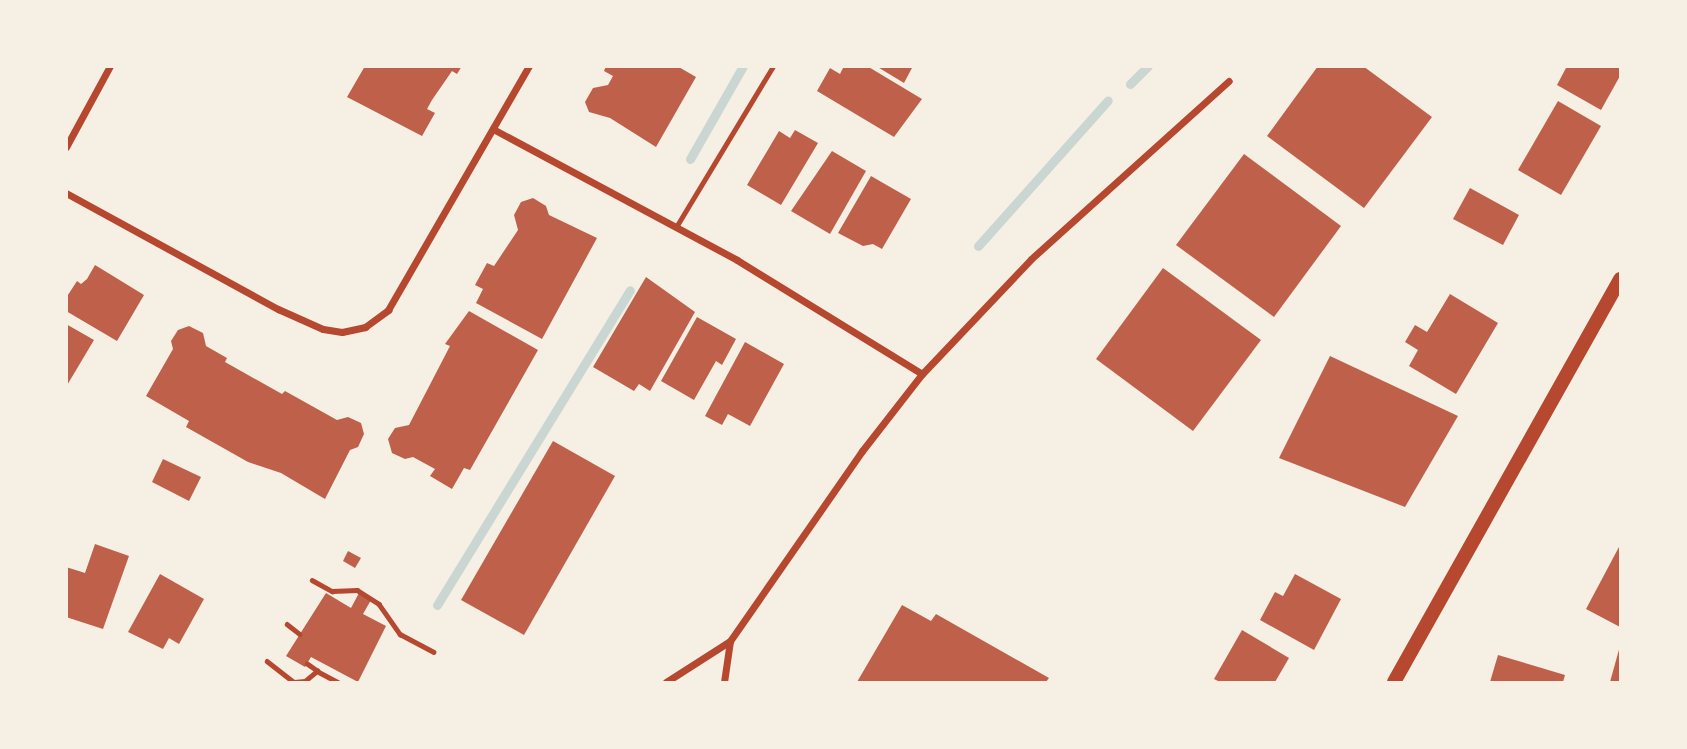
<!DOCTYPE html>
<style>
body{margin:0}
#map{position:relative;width:1687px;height:749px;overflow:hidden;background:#f6efe4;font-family:Arial,sans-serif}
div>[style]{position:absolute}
.stream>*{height:9px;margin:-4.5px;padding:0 4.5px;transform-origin:4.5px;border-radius:4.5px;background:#c9d6d2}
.building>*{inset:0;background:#bf614a}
.path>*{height:4.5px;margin:-2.25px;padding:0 2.25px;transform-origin:2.25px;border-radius:2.25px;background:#b5482f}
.service>*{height:5px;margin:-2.5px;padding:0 2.5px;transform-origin:2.5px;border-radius:2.5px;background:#b5482f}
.minor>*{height:7px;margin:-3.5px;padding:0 3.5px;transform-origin:3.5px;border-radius:3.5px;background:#b5482f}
.secondary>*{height:14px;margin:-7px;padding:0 7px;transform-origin:7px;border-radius:7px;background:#b5482f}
span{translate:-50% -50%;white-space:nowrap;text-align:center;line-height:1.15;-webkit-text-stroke:5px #f6efe4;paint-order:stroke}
.frame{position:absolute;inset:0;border:68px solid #f6efe4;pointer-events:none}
</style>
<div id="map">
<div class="stream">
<div style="left:1130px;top:84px;width:25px;rotate:-45deg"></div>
<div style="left:690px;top:159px;width:107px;rotate:-60.3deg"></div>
<div style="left:978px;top:246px;width:195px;rotate:-48.3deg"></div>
<div style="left:437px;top:605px;width:369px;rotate:-58.5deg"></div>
</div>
<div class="building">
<div style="clip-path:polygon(365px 66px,462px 66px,457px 74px,452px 71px,432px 100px,427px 109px,435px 113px,422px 136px,347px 97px)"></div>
<div style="clip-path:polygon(606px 66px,677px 66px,696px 77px,656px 147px,610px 118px,589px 112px,585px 102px,593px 88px,608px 85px,613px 76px,604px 71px)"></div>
<div style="clip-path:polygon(844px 66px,867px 66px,922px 99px,894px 137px,817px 91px,830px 68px,840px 74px)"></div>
<div style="clip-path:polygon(876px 66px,913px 66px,904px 83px)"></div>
<div style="clip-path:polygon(1318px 66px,1363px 66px,1432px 117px,1364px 208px,1267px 136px)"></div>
<div style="clip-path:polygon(1567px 66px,1620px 66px,1620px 76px,1601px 110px,1557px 85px)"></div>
<div style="clip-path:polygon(1558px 101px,1601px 126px,1561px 195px,1518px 170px)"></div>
<div style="clip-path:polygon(795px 130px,818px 143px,781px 205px,747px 185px,779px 131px,790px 138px)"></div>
<div style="clip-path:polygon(832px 151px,866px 171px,830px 234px,791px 211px)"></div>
<div style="clip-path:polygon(1244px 154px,1341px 226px,1274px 317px,1176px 245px)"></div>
<div style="clip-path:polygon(871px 176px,911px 199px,882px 249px,873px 244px,863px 246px,838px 233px)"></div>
<div style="clip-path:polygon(1470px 188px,1519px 215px,1503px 245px,1453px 219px)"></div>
<div style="clip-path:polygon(533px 198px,546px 206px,549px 215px,597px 238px,542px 339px,476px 303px,483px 289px,475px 285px,487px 263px,494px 266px,518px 230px,514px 215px,521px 202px)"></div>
<div style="clip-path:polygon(95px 265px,144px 295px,117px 341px,66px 311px,66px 298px,77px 281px,81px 284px,87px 279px)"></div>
<div style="clip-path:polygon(1163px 268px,1261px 340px,1193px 431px,1096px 359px)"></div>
<div style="clip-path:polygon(646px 277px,695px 312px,650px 391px,639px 384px,634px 391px,593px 367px)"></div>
<div style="clip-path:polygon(1450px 294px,1498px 323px,1456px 394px,1409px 366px,1418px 350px,1405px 342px,1415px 325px,1427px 332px)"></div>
<div style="clip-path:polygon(469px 311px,538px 350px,470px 470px,464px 468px,452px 489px,430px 476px,435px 469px,413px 457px,405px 459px,392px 453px,388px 439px,395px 428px,409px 425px,450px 346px,445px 344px)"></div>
<div style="clip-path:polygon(697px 317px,736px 339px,722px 365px,716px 361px,694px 400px,661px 381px)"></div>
<div style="clip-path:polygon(66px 324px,94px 340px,66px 387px)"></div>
<div style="clip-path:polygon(189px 326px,203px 333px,206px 346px,227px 358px,225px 362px,282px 394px,285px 391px,337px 420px,348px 417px,361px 423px,364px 434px,358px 447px,350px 450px,325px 499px,281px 473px,248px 462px,186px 427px,189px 421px,146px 396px,173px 349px,171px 341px,178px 330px)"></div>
<div style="clip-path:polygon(745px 342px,784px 364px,750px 426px,728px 414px,722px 425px,705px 416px)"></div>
<div style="clip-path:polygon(1330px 356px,1458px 416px,1405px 507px,1279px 458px)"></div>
<div style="clip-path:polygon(553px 441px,615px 476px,524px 635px,461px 600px)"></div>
<div style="clip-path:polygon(163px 459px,201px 477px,189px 501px,152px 482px)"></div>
<div style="clip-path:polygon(95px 544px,129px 556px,103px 629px,66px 617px,66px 567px,85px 573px)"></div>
<div style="clip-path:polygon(1620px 545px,1620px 627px,1586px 609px)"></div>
<div style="clip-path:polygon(348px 551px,361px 558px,355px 568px,343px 561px)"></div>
<div style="clip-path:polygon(160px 574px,204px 599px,179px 644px,169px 638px,163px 649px,128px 632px)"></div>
<div style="clip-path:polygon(1295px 574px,1341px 599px,1314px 650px,1260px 620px,1275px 592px,1283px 596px)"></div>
<div style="clip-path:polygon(326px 593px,351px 608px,359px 593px,371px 600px,363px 614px,386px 626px,358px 682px,311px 657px,305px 667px,286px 656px)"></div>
<div style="clip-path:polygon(902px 605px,931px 621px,936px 614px,1049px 678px,1046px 682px,857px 682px)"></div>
<div style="clip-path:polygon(1242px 630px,1289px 658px,1275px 682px,1220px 682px,1214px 679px)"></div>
<div style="clip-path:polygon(1620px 646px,1620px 682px,1610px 682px)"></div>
<div style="clip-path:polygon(1498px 655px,1565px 675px,1563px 682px,1490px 682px)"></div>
</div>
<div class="path">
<div style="left:312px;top:580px;width:23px;rotate:29deg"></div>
<div style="left:332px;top:591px;width:25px;rotate:-2deg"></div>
<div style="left:357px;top:590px;width:26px;rotate:32deg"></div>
<div style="left:379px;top:604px;width:37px;rotate:55deg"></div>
<div style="left:400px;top:634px;width:38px;rotate:28deg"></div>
<div style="left:287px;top:624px;width:16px;rotate:38deg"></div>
<div style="left:267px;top:661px;width:34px;rotate:38deg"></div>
<div style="left:294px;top:682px;width:11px;rotate:-5deg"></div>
<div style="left:305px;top:681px;width:16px;rotate:-40deg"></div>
<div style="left:317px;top:671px;width:12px;rotate:-145deg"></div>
<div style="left:317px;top:671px;width:24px;rotate:28deg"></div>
</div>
<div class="service">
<div style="left:676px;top:227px;width:188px;rotate:-58.9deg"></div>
</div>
<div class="minor">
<div style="left:493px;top:129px;width:277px;rotate:28.2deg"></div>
<div style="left:737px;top:260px;width:217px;rotate:31.6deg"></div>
<div style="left:66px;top:147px;width:92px;rotate:-61.5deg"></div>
<div style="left:66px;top:193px;width:242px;rotate:28.7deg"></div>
<div style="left:278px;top:309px;width:49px;rotate:24deg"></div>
<div style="left:323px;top:329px;width:19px;rotate:9deg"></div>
<div style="left:342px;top:332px;width:24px;rotate:-12deg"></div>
<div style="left:365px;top:327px;width:29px;rotate:-36deg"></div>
<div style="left:388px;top:310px;width:282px;rotate:-60deg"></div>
<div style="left:666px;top:682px;width:76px;rotate:-32.6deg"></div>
<div style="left:730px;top:641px;width:231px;rotate:-55.2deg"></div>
<div style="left:862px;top:451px;width:98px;rotate:-52.1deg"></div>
<div style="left:922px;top:374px;width:158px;rotate:-46.5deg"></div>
<div style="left:1031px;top:259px;width:266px;rotate:-42deg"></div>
<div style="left:724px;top:682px;width:41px;rotate:-81.7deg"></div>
</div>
<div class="secondary">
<div style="left:1394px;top:682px;width:462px;rotate:-60.7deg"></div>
</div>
<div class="frame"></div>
</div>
